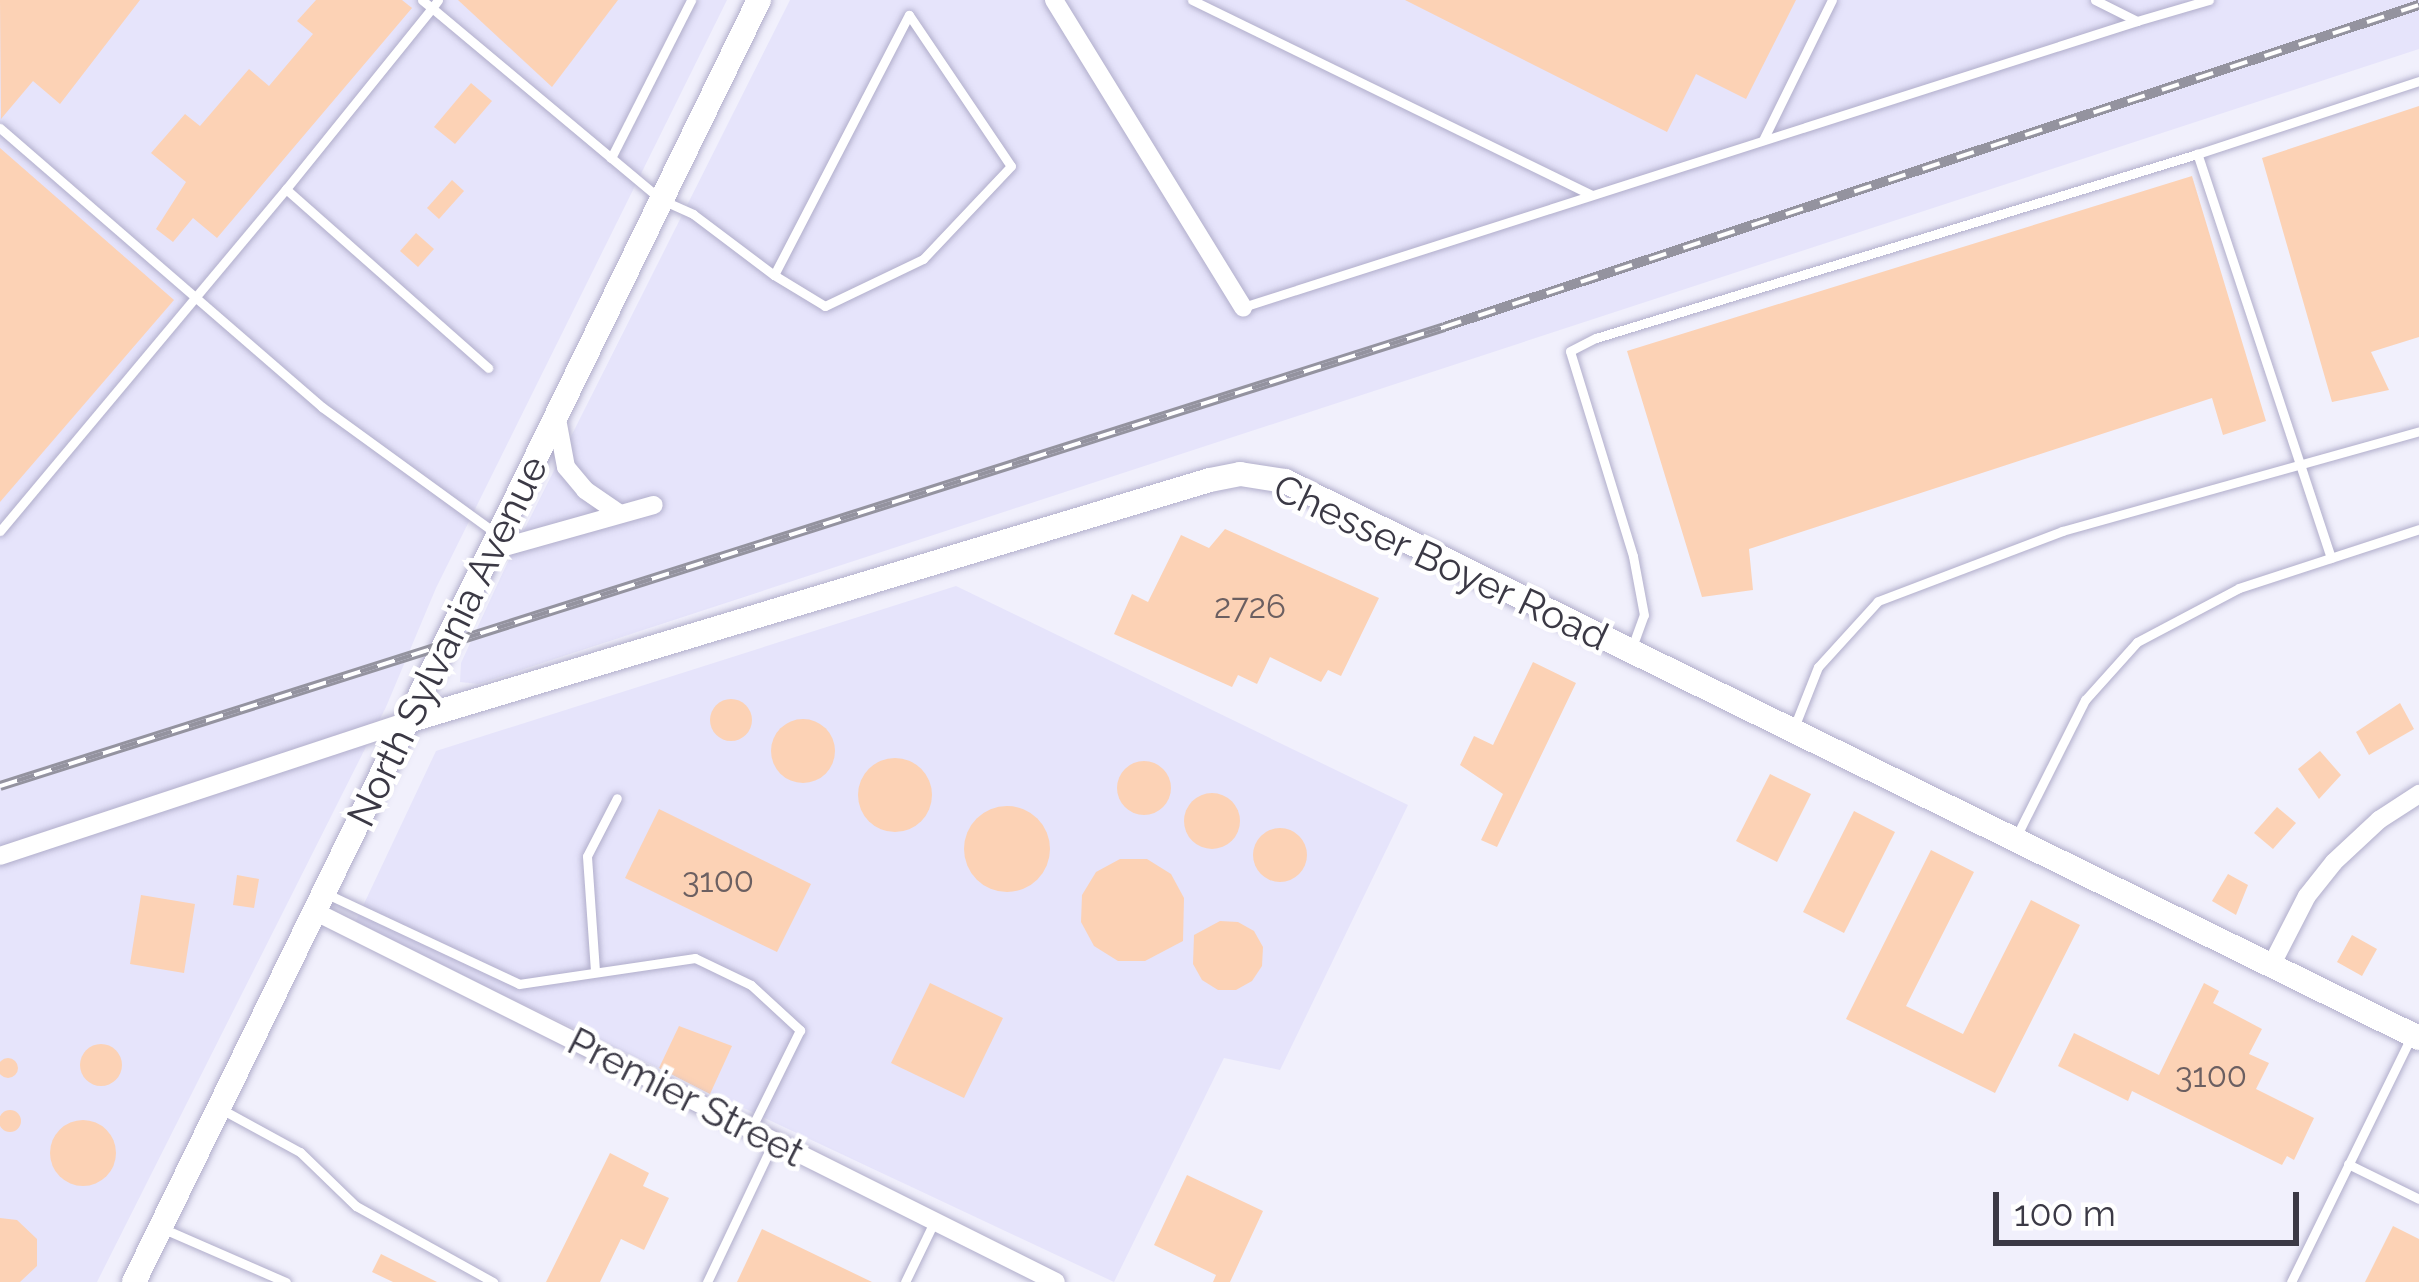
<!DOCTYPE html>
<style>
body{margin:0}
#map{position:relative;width:2419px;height:1282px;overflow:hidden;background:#f1f0fc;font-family:Raleway,sans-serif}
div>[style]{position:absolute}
.built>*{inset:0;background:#e6e4fb}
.building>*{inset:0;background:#fcd2b5}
.round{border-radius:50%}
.roads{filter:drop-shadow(0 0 3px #b1aecb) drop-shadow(0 0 3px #b1aecb)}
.lane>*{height:9px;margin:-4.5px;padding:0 4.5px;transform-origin:4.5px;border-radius:4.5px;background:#fff}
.street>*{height:18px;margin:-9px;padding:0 9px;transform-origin:9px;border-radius:9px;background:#fff}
.secondary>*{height:24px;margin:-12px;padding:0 12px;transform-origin:12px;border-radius:12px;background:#fff}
.rail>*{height:10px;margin-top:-5px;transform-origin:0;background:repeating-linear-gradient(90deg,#fff 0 18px,#94939f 0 36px);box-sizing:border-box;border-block:3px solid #94939f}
span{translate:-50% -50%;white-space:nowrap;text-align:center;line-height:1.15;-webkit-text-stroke:9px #fff;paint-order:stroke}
.number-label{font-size:33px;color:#6b5f61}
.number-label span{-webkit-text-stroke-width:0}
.street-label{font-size:39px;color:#3b3945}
.scale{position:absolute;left:1993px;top:1192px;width:306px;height:54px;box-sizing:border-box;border:6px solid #3b3945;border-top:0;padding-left:15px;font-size:36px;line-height:42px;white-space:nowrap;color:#3b3945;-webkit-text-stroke:9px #fff;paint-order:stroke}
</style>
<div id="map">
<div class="built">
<div style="clip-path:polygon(0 0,727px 0,436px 588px,386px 707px,97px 1282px,0 1282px)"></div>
<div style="clip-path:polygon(790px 0,2419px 0,2419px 49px,478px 684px,460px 682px,461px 663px,504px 570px)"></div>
<div style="clip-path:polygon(956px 586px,1408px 805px,1280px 1070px,1224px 1058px,1114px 1282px,354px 925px,436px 751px)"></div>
</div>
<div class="building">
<div style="clip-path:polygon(0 0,140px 0,60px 104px,33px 81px,1px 119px)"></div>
<div style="clip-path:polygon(316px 0,402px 0,412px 8px,217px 238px,193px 218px,173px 242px,156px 229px,186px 182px,151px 153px,185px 114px,200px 126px,249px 69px,269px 86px,313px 34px,297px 21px)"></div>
<div style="clip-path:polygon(458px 0,618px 0,552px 87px)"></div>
<div style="clip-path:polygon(1405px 0,1796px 0,1746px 99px,1696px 74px,1667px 132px)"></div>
<div style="clip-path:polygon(471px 83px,492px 101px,455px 144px,434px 127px)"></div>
<div style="clip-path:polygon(2419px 106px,2419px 337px,2371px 352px,2389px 390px,2332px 402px,2262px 158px)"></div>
<div style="clip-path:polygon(0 148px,174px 300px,0 502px)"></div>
<div style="clip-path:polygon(2192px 176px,2266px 421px,2223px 435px,2212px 398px,1749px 549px,1753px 590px,1702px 597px,1627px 351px)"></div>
<div style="clip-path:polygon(452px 180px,464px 191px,439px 219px,427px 208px)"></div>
<div style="clip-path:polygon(416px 233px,434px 249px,418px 267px,400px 251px)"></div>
<div style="clip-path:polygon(1225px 529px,1379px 598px,1341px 676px,1328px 670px,1321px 682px,1270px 657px,1257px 684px,1238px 675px,1232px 687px,1114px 634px,1132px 594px,1148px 602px,1181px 535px,1209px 548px)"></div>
<div style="clip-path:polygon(1533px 662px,1576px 683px,1497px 847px,1481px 840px,1503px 794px,1460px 765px,1474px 736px,1493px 745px)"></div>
<div class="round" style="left:710px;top:699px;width:42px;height:42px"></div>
<div style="clip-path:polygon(2400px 703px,2414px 729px,2369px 755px,2356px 732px)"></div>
<div class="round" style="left:771px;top:719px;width:64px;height:64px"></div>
<div style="clip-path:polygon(2320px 751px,2341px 775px,2319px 799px,2298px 769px)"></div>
<div class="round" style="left:858px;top:758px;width:74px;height:74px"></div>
<div class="round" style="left:1117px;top:761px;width:54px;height:54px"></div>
<div style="clip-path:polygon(1770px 774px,1811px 794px,1777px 862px,1736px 841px)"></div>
<div class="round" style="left:1184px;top:793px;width:56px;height:56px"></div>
<div class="round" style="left:964px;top:806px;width:86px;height:86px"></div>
<div style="clip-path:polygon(2277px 807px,2296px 823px,2273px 849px,2254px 833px)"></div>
<div style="clip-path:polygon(659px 809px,811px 884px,777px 952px,625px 878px)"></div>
<div style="clip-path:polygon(1854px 811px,1895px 832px,1844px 933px,1803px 912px)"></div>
<div class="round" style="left:1253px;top:828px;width:54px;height:54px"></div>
<div style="clip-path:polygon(1931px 850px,1974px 872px,1906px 1006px,1963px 1034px,2031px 900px,2080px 925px,1995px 1093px,1846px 1019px)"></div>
<div style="clip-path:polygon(1120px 859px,1147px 859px,1171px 874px,1184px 898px,1183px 941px,1145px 961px,1118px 961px,1094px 946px,1081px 922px,1082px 895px,1096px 872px)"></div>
<div style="clip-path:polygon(2228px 874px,2248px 885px,2236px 915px,2212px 901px)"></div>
<div style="clip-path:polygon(237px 875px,259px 879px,254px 908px,233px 905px)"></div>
<div style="clip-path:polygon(141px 895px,195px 904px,184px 973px,130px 964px)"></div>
<div style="clip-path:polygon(1220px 921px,1238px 922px,1254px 931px,1263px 947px,1262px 966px,1252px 981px,1236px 990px,1218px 990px,1202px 980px,1193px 964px,1194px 935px)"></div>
<div style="clip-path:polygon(2352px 935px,2377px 949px,2362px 976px,2337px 962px)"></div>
<div style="clip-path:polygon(930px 983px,1003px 1018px,964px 1098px,891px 1063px)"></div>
<div style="clip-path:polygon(2204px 983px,2219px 991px,2213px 1003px,2262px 1029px,2249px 1054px,2269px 1063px,2256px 1089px,2314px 1118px,2294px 1160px,2287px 1156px,2282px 1165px,2132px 1091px,2128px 1101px,2058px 1066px,2074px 1033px,2159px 1075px)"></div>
<div style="clip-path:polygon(679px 1026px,732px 1046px,710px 1094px,659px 1068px)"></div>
<div class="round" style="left:80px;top:1044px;width:42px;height:42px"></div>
<div class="round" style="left:-2px;top:1058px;width:20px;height:20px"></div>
<div class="round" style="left:-1px;top:1110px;width:22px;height:22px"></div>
<div class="round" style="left:50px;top:1120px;width:66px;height:66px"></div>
<div style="clip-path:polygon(610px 1153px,649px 1173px,643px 1186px,669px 1198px,644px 1250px,621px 1239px,600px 1282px,546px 1282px)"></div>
<div style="clip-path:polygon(1187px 1175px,1263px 1211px,1230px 1282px,1213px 1282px,1216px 1275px,1154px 1245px)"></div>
<div style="clip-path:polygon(0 1218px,17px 1220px,37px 1239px,37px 1266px,20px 1282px,0 1282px)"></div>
<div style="clip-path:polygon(2393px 1226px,2419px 1239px,2419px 1282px,2365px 1282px)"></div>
<div style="clip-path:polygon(762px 1229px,872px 1282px,737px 1282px)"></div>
<div style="clip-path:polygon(381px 1254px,437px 1282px,393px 1282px,372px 1272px)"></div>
</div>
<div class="roads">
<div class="lane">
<div style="left:422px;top:0;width:13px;rotate:39deg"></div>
<div style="left:432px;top:8px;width:10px;rotate:-53deg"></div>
<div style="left:1192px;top:0;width:444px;rotate:26deg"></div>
<div style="left:2137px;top:21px;width:75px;rotate:-16.3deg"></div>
<div style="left:0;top:128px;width:426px;rotate:40.9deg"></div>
<div style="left:322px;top:407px;width:218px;rotate:36deg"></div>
<div style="left:1763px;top:140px;width:156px;rotate:-63.8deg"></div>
<div style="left:611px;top:158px;width:177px;rotate:-63.1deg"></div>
<div style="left:286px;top:189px;width:233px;rotate:-51.1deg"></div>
<div style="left:432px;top:8px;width:300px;rotate:39.9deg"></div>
<div style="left:662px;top:200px;width:34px;rotate:24deg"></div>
<div style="left:693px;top:214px;width:101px;rotate:37deg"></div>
<div style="left:774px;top:275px;width:293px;rotate:-62.6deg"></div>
<div style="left:909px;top:15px;width:182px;rotate:56deg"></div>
<div style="left:1011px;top:166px;width:128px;rotate:133.4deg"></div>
<div style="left:923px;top:259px;width:109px;rotate:154.4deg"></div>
<div style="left:825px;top:306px;width:60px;rotate:-148.7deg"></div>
<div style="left:1243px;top:307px;width:939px;rotate:-17.74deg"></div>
<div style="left:2137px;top:21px;width:47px;rotate:-153.4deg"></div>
<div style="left:0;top:531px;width:446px;rotate:-50.1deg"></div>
<div style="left:286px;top:189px;width:270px;rotate:41.5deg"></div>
<div style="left:2331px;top:558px;width:426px;rotate:-108.3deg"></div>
<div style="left:2197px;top:154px;width:234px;rotate:-18.2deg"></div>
<div style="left:1631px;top:650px;width:37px;rotate:-70deg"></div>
<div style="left:1644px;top:615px;width:60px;rotate:-100.6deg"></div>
<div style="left:1633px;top:556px;width:214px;rotate:-107.1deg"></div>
<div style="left:1570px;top:351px;width:29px;rotate:-27deg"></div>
<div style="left:1596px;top:338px;width:629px;rotate:-17.02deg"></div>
<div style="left:1793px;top:730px;width:68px;rotate:-68.4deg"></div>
<div style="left:1818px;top:667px;width:89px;rotate:-47.7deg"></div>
<div style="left:1878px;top:601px;width:197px;rotate:-20.8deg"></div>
<div style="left:2062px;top:531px;width:371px;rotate:-15.6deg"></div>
<div style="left:2015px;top:839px;width:156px;rotate:-63.3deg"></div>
<div style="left:2085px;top:700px;width:78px;rotate:-48.1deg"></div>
<div style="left:2137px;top:642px;width:115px;rotate:-27.9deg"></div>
<div style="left:2239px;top:588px;width:189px;rotate:-18.1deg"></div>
<div style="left:325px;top:893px;width:214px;rotate:25.1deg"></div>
<div style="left:519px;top:984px;width:178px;rotate:-8.4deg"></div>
<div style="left:695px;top:958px;width:62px;rotate:25.7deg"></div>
<div style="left:751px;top:985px;width:67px;rotate:42.6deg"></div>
<div style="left:800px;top:1030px;width:110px;rotate:116.3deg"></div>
<div style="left:595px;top:971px;width:115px;rotate:-94deg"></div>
<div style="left:587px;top:856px;width:65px;rotate:-62.7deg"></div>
<div style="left:221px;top:1109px;width:90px;rotate:28.6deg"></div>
<div style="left:300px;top:1152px;width:78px;rotate:44deg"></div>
<div style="left:356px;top:1206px;width:157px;rotate:29deg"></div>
<div style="left:2348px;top:1164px;width:79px;rotate:26.2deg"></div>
<div style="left:164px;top:1229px;width:133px;rotate:23.5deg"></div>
<div style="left:707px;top:1282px;width:156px;rotate:-64.6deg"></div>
<div style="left:905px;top:1282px;width:67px;rotate:-64.2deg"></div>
<div style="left:2291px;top:1282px;width:271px;rotate:-63.9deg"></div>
</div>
<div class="street">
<div style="left:1054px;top:0;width:361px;rotate:58.4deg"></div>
<div style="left:557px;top:419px;width:49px;rotate:79.4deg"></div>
<div style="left:566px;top:467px;width:30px;rotate:50deg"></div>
<div style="left:585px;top:490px;width:42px;rotate:34.4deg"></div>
<div style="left:490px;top:551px;width:170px;rotate:-15.7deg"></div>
<div style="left:0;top:856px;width:430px;rotate:-18.3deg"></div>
<div style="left:316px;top:912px;width:827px;rotate:26.57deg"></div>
<div style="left:2272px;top:964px;width:76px;rotate:-62.8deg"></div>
<div style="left:2307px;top:896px;width:43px;rotate:-51.5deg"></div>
<div style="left:2334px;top:862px;width:62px;rotate:-43deg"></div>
<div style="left:2379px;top:820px;width:48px;rotate:-33deg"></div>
</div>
<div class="secondary">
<div style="left:408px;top:721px;width:837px;rotate:-16.73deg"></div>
<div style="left:1210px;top:480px;width:31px;rotate:-11deg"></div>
<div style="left:1240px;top:474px;width:46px;rotate:8.8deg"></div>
<div style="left:1285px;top:481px;width:1263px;rotate:26.16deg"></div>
<div style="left:134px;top:1282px;width:1426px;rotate:-64.01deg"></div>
</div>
</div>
<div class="rail">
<div style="left:0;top:786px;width:1515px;rotate:-17.63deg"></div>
<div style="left:1444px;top:327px;width:1027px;rotate:-18.28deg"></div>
</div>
<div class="number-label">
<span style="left:1250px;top:607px">2726</span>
<span style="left:718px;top:881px">3100</span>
<span style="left:2211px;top:1076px">3100</span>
</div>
<div class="street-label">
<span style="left:1441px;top:562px;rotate:25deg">Chesser Boyer Road</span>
<span style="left:447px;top:641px;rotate:-64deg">North Sylvania Avenue</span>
<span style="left:686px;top:1097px;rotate:27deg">Premier Street</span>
</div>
<div class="scale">100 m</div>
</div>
